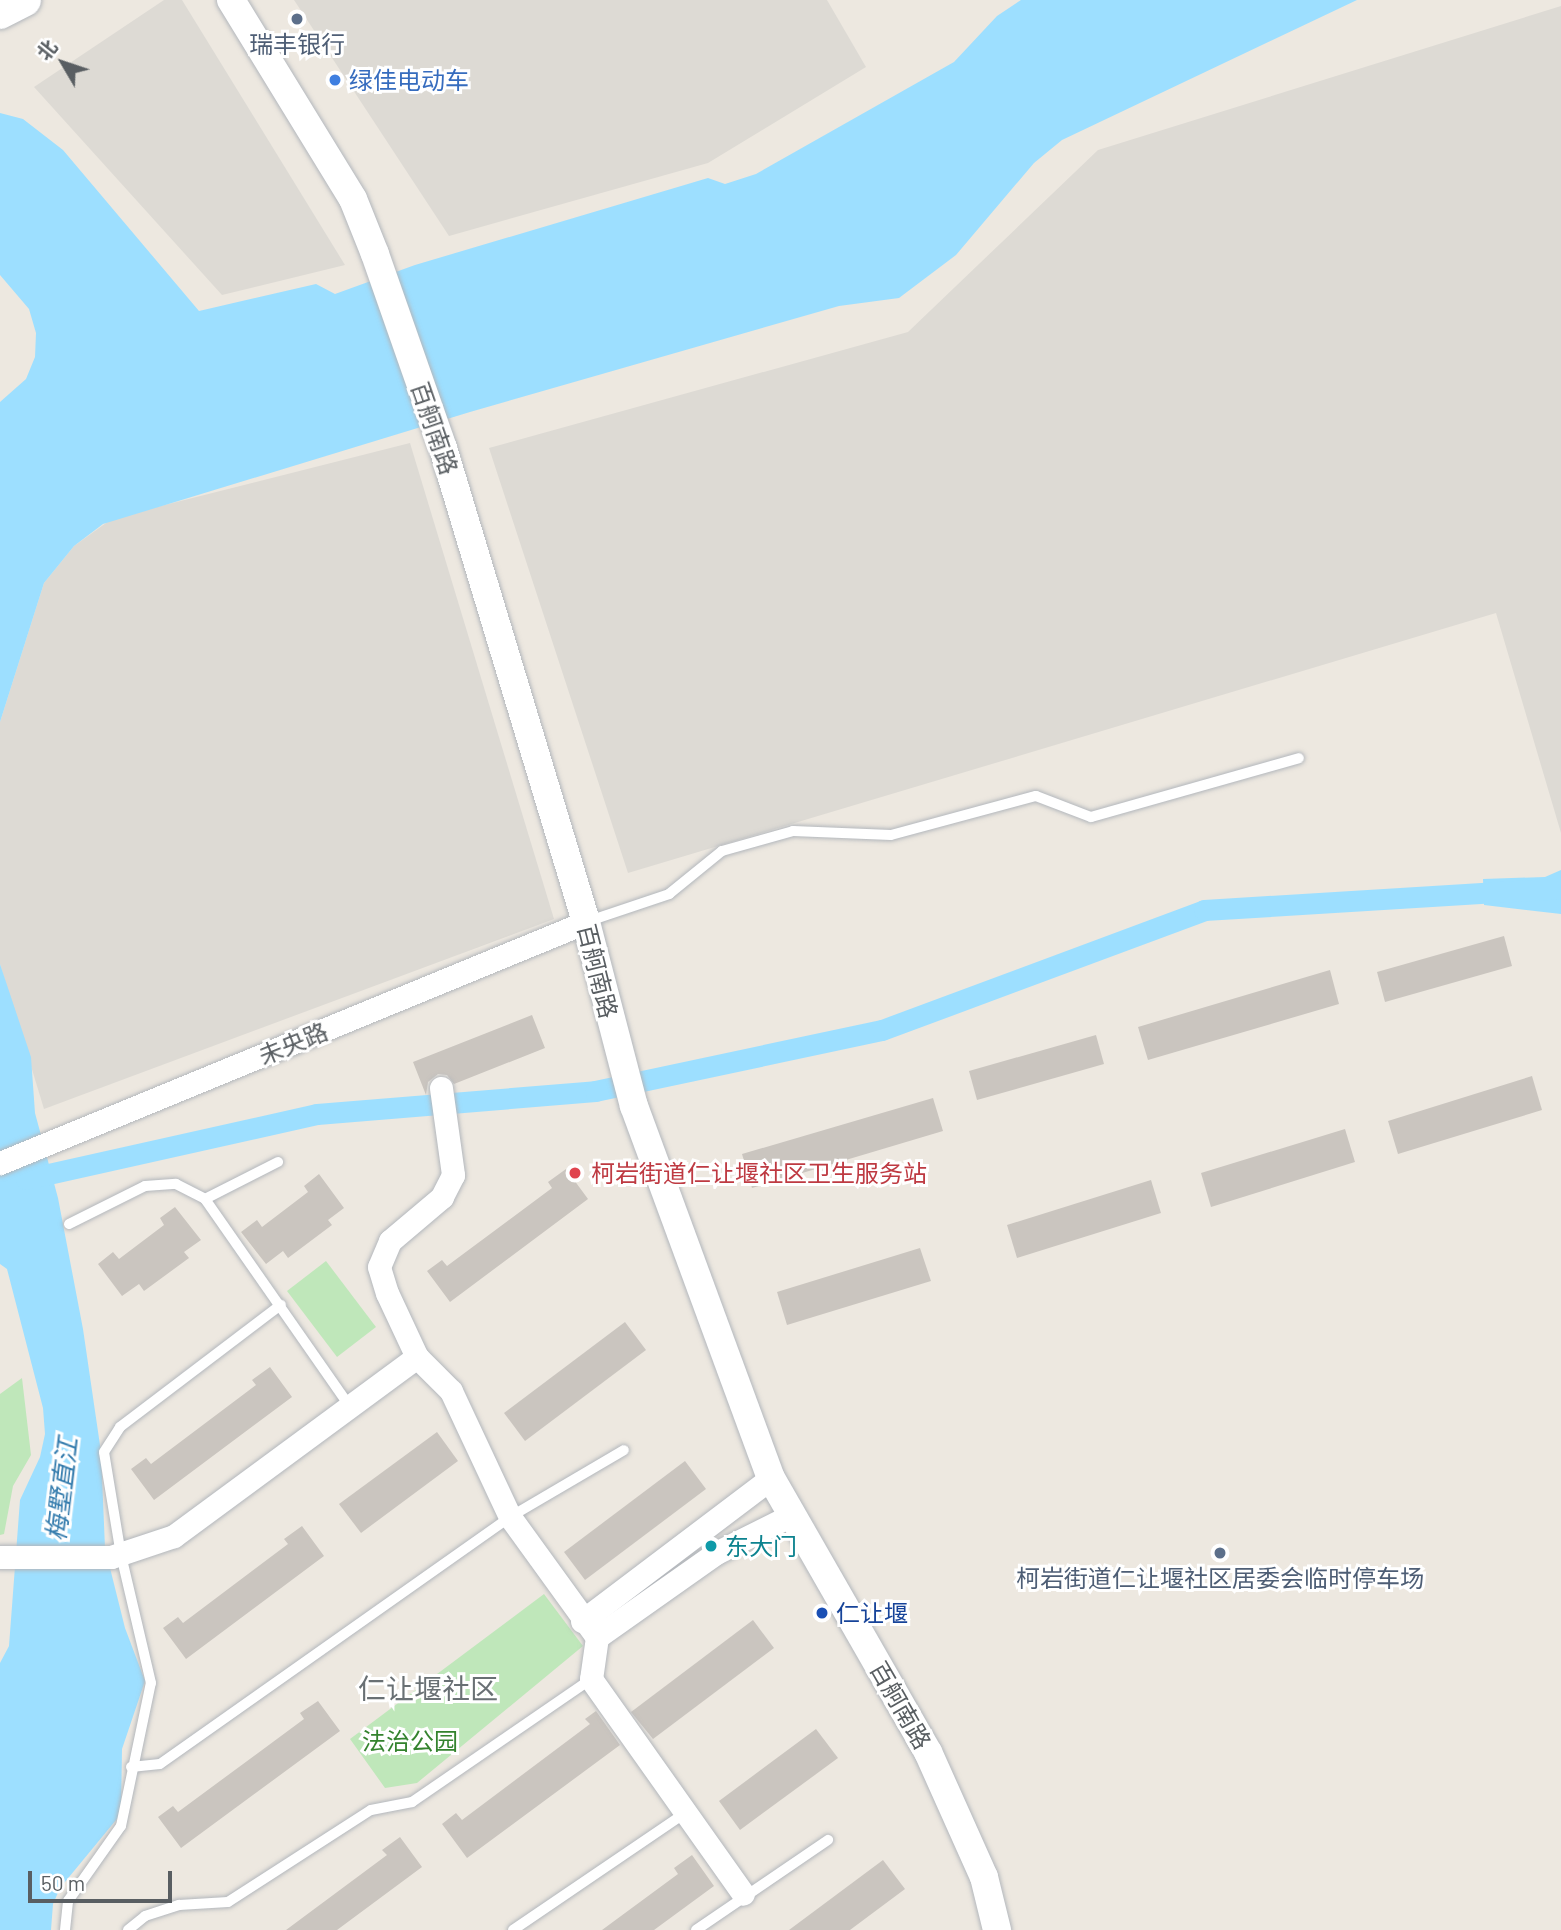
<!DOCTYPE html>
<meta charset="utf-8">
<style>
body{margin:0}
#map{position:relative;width:1561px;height:1930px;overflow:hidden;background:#ede8e0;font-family:Barlow,"Noto Sans SC",sans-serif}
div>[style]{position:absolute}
.industrial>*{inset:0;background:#dddad4}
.green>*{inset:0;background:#bfe7ba}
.water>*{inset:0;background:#9ddfff}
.canal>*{height:21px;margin:-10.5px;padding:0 10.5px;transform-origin:10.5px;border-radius:10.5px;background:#9ddfff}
.building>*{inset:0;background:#cac5bf}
.roads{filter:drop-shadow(0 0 2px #b3b7bc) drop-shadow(0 0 2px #b3b7bc)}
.service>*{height:10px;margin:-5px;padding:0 5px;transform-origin:5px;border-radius:5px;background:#fff}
.minor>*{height:23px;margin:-11.5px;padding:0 11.5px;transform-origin:11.5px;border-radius:11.5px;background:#fff}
.tertiary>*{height:28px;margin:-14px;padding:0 14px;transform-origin:14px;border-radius:14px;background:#fff}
.secondary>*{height:32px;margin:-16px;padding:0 16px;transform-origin:16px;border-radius:16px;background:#fff}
.dots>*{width:19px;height:19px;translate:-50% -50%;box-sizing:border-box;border:4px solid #fff;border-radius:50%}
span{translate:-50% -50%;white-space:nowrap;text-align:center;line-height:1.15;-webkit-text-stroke:6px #fff;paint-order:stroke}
.service-label{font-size:24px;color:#4e5e75}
.shop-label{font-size:24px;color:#366cbe}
.left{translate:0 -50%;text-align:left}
.street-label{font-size:24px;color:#595e62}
.health-label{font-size:24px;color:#be3a42}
.culture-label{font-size:24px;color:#0d838f}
.transit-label{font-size:24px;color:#164399}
.park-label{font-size:24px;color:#34832e}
.water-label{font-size:26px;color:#347cad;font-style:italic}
.quarter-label{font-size:28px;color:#697074}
.north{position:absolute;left:28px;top:28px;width:70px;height:70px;-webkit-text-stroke:5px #fff;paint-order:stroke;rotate:309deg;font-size:19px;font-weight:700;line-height:28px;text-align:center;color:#595e62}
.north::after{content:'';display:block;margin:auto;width:24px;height:32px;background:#595e62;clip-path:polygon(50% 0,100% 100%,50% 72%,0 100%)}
.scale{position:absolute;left:28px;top:1871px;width:144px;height:32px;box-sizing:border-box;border:4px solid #595e62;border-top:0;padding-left:9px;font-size:21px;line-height:24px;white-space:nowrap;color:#595e62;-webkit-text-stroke:5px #fff;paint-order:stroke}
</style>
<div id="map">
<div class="industrial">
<div style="clip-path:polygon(164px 0,182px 0,345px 265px,222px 295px,34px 87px)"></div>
<div style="clip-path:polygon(294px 0,827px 0,866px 67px,708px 163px,449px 236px)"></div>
<div style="clip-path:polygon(1561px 6px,1561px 833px,1496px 613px,628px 873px,489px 448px,908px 332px,1098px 150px)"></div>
<div style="clip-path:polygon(410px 443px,554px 919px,44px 1109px,0 964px,0 722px,44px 583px,74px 546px,113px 518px)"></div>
</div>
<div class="green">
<div style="clip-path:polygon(326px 1261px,376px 1327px,337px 1357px,287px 1291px)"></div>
<div style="clip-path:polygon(22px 1378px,31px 1455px,13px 1486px,4px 1534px,0 1535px,0 1394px)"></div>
<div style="clip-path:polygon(544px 1594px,583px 1646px,417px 1783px,385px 1788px,350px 1739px)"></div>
</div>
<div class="water">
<div style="clip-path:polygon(1021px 0,1357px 0,1062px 140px,1034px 163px,956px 255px,899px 298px,839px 306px,470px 412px,103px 524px,74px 546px,44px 583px,0 722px,0 402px,26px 379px,35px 357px,36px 333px,29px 309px,0 275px,0 113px,23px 119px,63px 150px,199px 311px,316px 284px,335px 294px,415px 265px,708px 178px,725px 184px,756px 174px,954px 62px,997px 16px)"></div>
<div style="clip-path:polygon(1561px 870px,1561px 914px,1484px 905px,1483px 879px,1545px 877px)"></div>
<div style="clip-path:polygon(0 964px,31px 1057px,35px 1113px,58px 1198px,83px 1329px,101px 1452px,105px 1548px,125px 1628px,145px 1681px,122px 1749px,121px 1814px,60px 1888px,53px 1904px,51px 1930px,0 1930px,0 1663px,9px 1646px,20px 1500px,40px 1457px,45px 1434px,43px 1408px,7px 1269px,0 1264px)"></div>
</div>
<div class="canal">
<div style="left:26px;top:1179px;width:298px;rotate:-12.6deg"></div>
<div style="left:317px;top:1114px;width:279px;rotate:-4.7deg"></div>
<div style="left:595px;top:1091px;width:293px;rotate:-12deg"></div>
<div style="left:882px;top:1030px;width:344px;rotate:-20.4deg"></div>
<div style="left:1204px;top:910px;width:358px;rotate:-3.5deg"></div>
</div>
<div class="building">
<div style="clip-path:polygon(1504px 936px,1512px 966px,1385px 1002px,1377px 972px)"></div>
<div style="clip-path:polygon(1330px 970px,1339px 1004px,1148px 1060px,1138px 1027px)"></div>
<div style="clip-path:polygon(532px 1015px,545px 1048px,454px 1084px,447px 1075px,438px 1074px,428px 1082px,426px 1095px,413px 1062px)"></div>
<div style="clip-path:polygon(1096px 1035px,1104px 1064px,977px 1100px,969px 1071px)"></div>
<div style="clip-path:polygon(1532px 1076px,1542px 1110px,1398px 1154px,1388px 1121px)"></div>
<div style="clip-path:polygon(933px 1098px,943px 1131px,752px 1188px,742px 1154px)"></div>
<div style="clip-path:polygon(1345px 1129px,1355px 1162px,1211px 1207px,1201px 1173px)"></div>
<div style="clip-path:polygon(566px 1169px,588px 1199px,450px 1302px,427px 1271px,442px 1260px,447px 1266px,552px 1188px,548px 1182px)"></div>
<div style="clip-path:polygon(319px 1174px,344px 1208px,328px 1220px,332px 1225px,288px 1258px,283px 1251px,266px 1264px,241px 1232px,257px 1220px,262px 1227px,308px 1192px,304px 1186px)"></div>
<div style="clip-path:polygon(1151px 1180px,1161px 1213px,1017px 1258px,1007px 1225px)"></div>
<div style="clip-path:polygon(175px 1207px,201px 1240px,184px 1252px,189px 1258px,144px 1291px,139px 1284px,122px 1296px,98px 1264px,113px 1252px,119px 1259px,164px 1225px,160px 1218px)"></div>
<div style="clip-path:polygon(920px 1248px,931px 1281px,787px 1325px,777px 1292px)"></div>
<div style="clip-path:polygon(625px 1322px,646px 1350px,525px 1441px,504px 1413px)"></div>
<div style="clip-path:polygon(270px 1367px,292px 1397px,154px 1500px,131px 1469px,146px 1458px,151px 1464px,256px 1385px,252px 1380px)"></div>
<div style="clip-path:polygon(437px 1432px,458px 1461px,361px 1533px,339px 1504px)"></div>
<div style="clip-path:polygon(685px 1461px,706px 1489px,585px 1580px,564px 1552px)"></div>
<div style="clip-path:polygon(302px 1526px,324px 1556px,186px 1659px,163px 1628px,178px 1617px,183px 1623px,288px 1544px,284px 1539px)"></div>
<div style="clip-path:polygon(753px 1620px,774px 1648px,653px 1739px,631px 1712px)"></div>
<div style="clip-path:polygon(318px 1701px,340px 1731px,181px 1848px,158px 1817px,173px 1806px,178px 1812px,304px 1719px,300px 1713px)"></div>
<div style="clip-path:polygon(596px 1711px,620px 1745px,467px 1858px,442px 1824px,456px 1813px,462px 1820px,590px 1724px,585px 1719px)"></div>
<div style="clip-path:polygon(816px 1729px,838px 1758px,740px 1830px,719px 1801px)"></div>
<div style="clip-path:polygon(400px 1837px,422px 1867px,337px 1930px,286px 1930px,387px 1855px,382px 1850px)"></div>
<div style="clip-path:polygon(692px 1855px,714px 1886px,654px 1930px,602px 1930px,678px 1874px,674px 1868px)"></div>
<div style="clip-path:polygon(883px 1860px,905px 1889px,850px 1930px,789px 1930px)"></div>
</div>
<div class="roads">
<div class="service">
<div style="left:586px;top:922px;width:88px;rotate:-18.6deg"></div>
<div style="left:669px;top:894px;width:68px;rotate:-39.1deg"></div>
<div style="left:722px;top:851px;width:74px;rotate:-15.7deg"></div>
<div style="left:793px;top:831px;width:98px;rotate:2.3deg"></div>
<div style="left:891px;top:835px;width:150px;rotate:-15.1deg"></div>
<div style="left:1036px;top:796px;width:59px;rotate:20.9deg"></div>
<div style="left:1091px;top:817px;width:216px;rotate:-15.8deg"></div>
<div style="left:205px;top:1199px;width:250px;rotate:55.1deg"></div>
<div style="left:69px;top:1224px;width:85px;rotate:-26.6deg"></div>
<div style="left:145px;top:1186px;width:31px;rotate:-4deg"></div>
<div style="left:176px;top:1184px;width:33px;rotate:27deg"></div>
<div style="left:205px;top:1199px;width:82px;rotate:-26.9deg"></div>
<div style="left:131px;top:1767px;width:29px;rotate:-6deg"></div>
<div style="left:160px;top:1764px;width:428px;rotate:-35.2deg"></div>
<div style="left:510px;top:1517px;width:132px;rotate:-30.4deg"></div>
<div style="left:65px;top:1930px;width:29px;rotate:-84deg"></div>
<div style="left:68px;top:1901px;width:92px;rotate:-54.8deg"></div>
<div style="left:121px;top:1826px;width:146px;rotate:-78.2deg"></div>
<div style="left:151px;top:1683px;width:131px;rotate:-103.2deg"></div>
<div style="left:121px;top:1555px;width:104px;rotate:-99.4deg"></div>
<div style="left:104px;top:1452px;width:30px;rotate:-57deg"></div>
<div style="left:120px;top:1427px;width:202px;rotate:-37.2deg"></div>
<div style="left:128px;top:1930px;width:22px;rotate:-39deg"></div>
<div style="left:145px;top:1916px;width:36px;rotate:-18deg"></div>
<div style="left:179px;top:1905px;width:49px;rotate:-3.5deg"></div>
<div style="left:228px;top:1902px;width:170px;rotate:-32.8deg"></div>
<div style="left:371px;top:1810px;width:42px;rotate:-11deg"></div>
<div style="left:412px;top:1802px;width:217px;rotate:-34.5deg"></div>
<div style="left:513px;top:1930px;width:207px;rotate:-34.2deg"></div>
<div style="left:696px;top:1930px;width:160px;rotate:-34.3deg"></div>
</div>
<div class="minor">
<div style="left:441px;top:1088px;width:88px;rotate:82.1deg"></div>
<div style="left:453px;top:1175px;width:25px;rotate:117deg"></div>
<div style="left:442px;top:1197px;width:68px;rotate:139.8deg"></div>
<div style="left:390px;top:1241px;width:28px;rotate:113deg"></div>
<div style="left:379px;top:1267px;width:27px;rotate:73deg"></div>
<div style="left:387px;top:1293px;width:71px;rotate:64.9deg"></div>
<div style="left:417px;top:1357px;width:48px;rotate:45deg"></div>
<div style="left:451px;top:1391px;width:139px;rotate:64.9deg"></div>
<div style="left:510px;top:1517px;width:148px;rotate:54.1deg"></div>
<div style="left:597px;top:1637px;width:42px;rotate:98.1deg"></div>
<div style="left:591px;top:1679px;width:263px;rotate:54.7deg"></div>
<div style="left:0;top:1163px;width:634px;rotate:-22.36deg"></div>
<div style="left:0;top:1557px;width:111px"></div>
<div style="left:111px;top:1557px;width:66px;rotate:-18.4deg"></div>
<div style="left:174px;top:1536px;width:302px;rotate:-36.4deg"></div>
<div style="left:582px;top:1621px;width:237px;rotate:-37.1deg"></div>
<div style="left:597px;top:1637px;width:146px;rotate:-35.2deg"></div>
<div style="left:716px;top:1553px;width:85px;rotate:-26.6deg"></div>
</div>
<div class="tertiary">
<div style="left:231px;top:0;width:233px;rotate:58.5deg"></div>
<div style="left:353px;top:199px;width:59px;rotate:68.2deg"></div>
<div style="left:375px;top:254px;width:206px;rotate:70.7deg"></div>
<div style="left:443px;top:448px;width:495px;rotate:73.2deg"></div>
<div style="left:586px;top:922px;width:190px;rotate:75.4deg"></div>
<div style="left:634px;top:1106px;width:396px;rotate:69.8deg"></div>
<div style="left:771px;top:1478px;width:316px;rotate:60.2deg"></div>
<div style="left:928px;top:1752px;width:137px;rotate:65.9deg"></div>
<div style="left:984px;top:1877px;width:55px;rotate:76.2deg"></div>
</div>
<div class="secondary">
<div style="left:0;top:13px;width:28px;rotate:-27deg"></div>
</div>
</div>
<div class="dots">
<div style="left:297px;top:19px;background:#5c6f8a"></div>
<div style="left:335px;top:80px;background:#3f7fe0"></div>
<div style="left:575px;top:1173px;background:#e0444e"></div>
<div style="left:711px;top:1546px;background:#0f9aa8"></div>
<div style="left:1220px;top:1553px;background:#5c6f8a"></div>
<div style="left:822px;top:1613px;background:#1a4fb4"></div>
</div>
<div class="service-label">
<span style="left:297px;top:44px">瑞丰银行</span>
<span style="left:1220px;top:1578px">柯岩街道仁让堰社区居委会临时停车场</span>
</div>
<div class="shop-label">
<span class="left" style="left:349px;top:80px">绿佳电动车</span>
</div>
<div class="street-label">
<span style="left:435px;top:428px;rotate:71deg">百舸南路</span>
<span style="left:598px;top:971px;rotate:76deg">百舸南路</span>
<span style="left:293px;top:1043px;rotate:-22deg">未央路</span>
<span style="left:901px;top:1705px;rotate:60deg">百舸南路</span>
</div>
<div class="health-label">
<span class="left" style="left:591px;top:1173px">柯岩街道仁让堰社区卫生服务站</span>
</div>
<div class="culture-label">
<span class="left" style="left:725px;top:1546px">东大门</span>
</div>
<div class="transit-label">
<span class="left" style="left:836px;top:1613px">仁让堰</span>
</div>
<div class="park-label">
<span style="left:410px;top:1741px">法治公园</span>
</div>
<div class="water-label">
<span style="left:61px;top:1489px;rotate:-83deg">梅墅直江</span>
</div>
<div class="quarter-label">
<span style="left:428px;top:1688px">仁让堰社区</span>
</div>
<div class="north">北</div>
<div class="scale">50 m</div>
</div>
